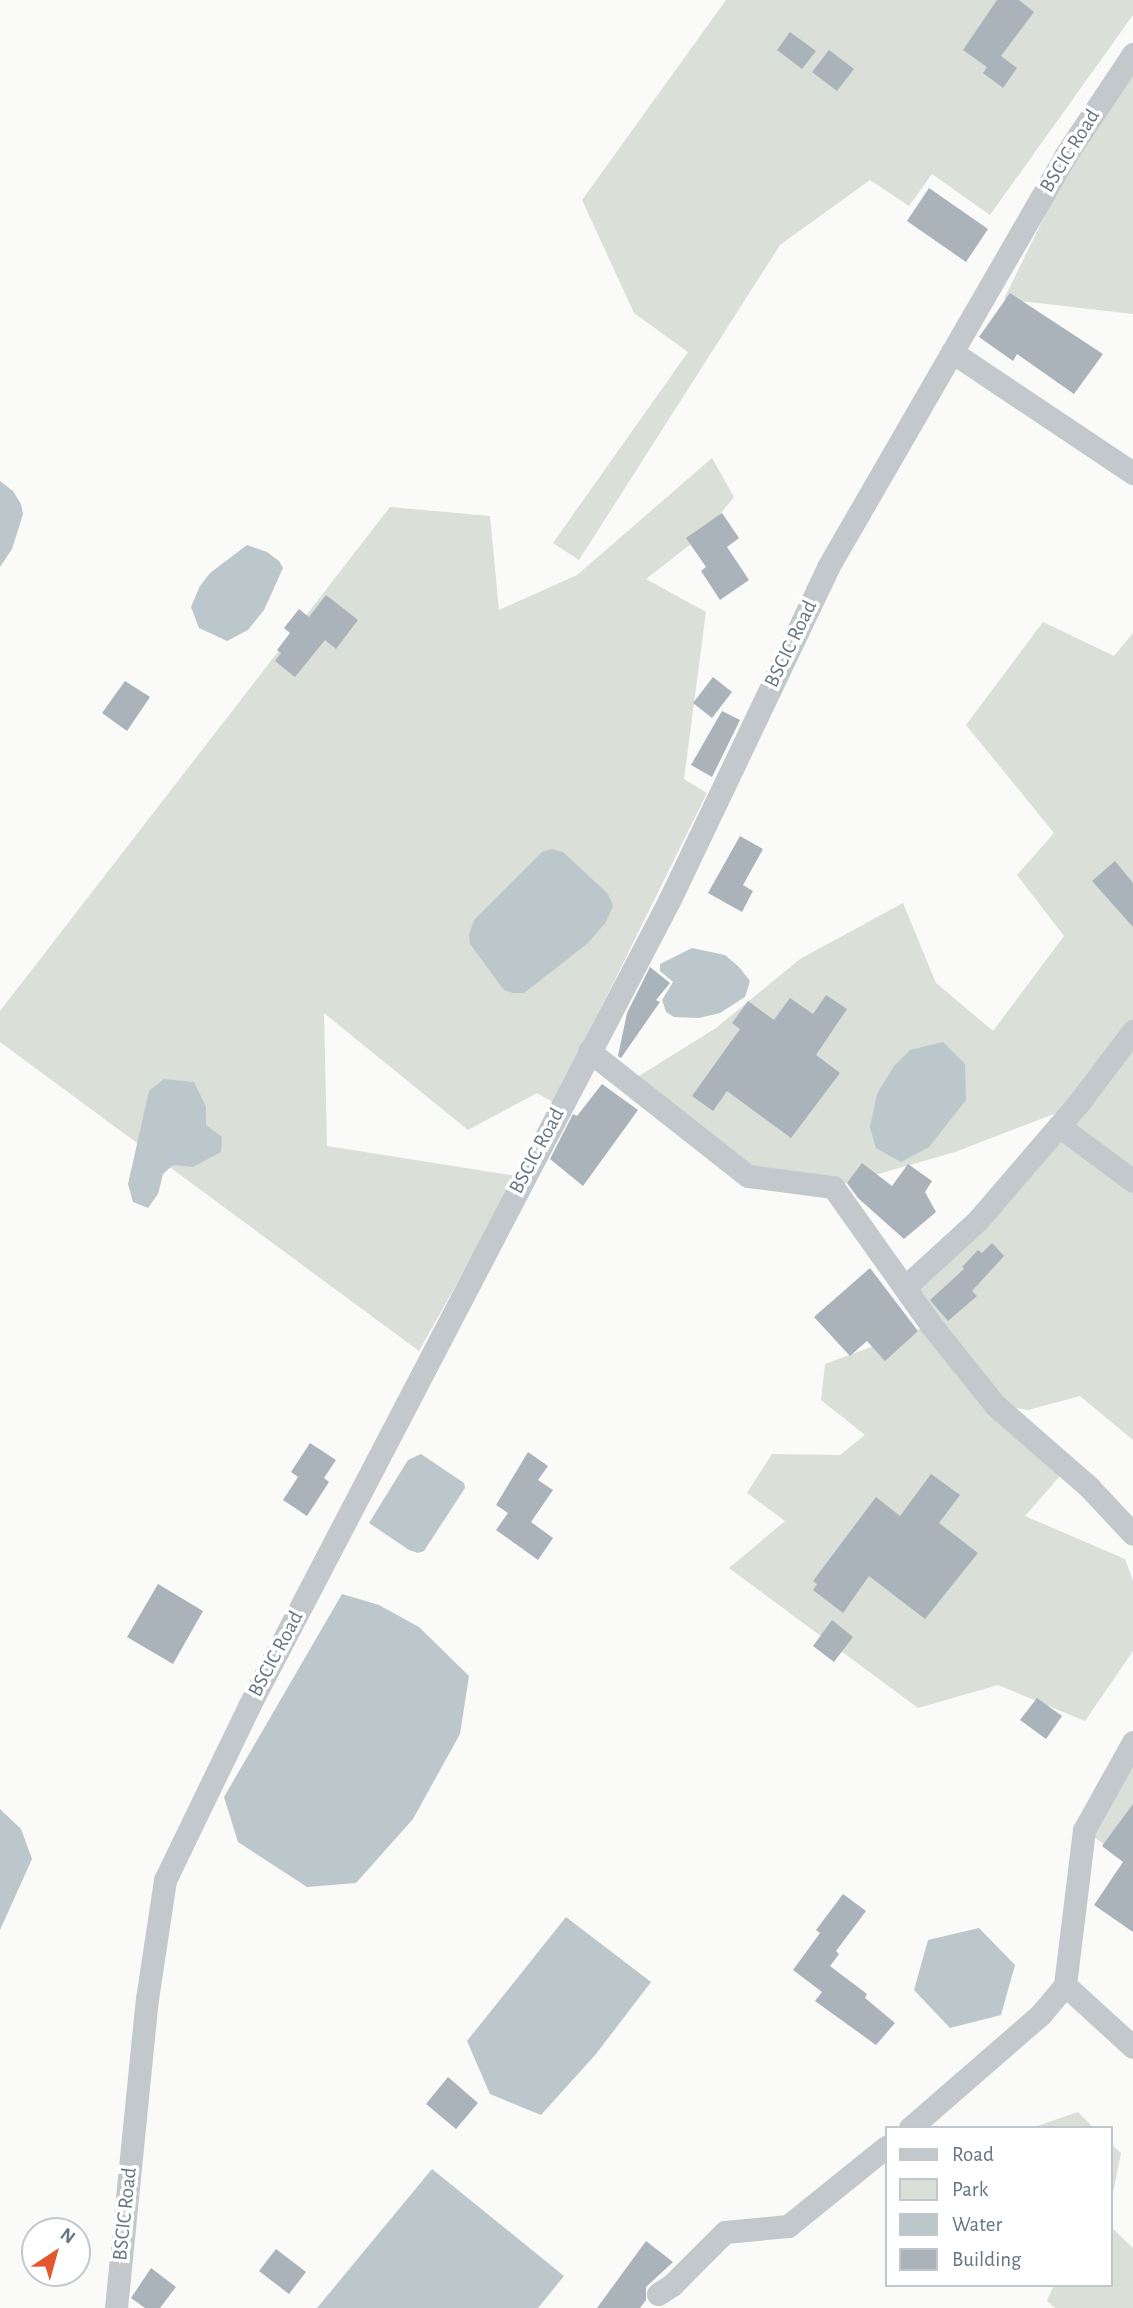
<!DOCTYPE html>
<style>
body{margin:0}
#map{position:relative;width:1133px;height:2308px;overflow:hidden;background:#fafaf8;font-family:"Alegreya Sans",sans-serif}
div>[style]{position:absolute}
.green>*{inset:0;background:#dadfd7}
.water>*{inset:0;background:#bbc7cb}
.building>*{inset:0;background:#aab3b9}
.street>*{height:23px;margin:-11.5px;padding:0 11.5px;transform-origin:11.5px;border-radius:11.5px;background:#c3c8cc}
span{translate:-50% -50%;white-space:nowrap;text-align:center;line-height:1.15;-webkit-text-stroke:7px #fff;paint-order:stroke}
.street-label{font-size:21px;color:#657683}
.legend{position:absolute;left:885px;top:2126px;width:228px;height:161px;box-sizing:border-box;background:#fff;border:2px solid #c1c8cd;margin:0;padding:9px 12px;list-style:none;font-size:21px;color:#657683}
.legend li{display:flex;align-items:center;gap:14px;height:35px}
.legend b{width:35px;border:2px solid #c1c8cd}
.north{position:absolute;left:21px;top:2217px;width:70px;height:70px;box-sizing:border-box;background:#fff;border:2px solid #c1c8cd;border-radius:50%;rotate:36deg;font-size:19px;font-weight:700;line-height:28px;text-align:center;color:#657683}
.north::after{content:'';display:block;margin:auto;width:24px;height:32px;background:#e4572e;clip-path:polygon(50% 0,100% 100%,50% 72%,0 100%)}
</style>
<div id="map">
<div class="green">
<div style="clip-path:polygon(726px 0,1133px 0,1133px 15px,990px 215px,932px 174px,909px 206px,870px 180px,780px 245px,579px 560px,553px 543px,688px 352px,634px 313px,582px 200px)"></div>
<div style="clip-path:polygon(1133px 69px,1133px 314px,1004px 299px,1071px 162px)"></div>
<div style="clip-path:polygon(712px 458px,734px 497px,705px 533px,646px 579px,706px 612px,684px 779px,707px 793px,554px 1103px,537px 1093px,468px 1130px,324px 1013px,327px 1146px,517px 1176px,419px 1351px,0 1042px,0 1011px,390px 507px,490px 516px,499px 610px,577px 575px)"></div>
<div style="clip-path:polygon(1043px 622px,1114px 656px,1133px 633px,1133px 1440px,1080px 1396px,1028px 1410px,1011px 1407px,1067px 1468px,1025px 1516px,1125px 1559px,1133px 1581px,1133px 1651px,1085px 1721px,998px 1685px,918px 1708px,729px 1568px,785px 1521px,747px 1493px,772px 1454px,840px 1455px,865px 1435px,821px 1400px,825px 1364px,931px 1325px,905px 1287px,1075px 1106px,955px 1152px,833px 1187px,748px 1176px,639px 1076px,716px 1028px,800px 959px,903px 903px,936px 983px,993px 1031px,1064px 936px,1017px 875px,1054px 833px,966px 725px)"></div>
<div style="clip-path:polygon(1133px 1742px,1133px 1865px,1084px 1830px)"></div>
<div style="clip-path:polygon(1078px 2112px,1094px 2128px,1037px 2128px,1037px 2126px)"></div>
<div style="clip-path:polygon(1110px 2143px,1121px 2153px,1110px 2208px)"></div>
<div style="clip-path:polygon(1110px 2226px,1133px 2248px,1133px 2308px,1055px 2308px,1047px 2301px,1054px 2285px,1110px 2285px)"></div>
</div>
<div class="water">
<div style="clip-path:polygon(0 481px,13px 491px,21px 504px,23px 514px,12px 549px,0 567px)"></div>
<div style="clip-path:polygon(247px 545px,267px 552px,279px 561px,283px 568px,264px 610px,248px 630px,227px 641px,199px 628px,191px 607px,200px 586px,210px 573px)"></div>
<div style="clip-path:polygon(552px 849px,563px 852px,608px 894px,613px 906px,606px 922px,588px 943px,524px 993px,513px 993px,504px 990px,470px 944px,469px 935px,474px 920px,542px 852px)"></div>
<div style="clip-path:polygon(692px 948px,725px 955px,739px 967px,750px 981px,745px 997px,720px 1013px,699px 1018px,674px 1017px,666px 1012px,662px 1000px,673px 982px,660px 971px,660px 964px)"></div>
<div style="clip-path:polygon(943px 1042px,965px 1064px,966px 1100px,929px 1147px,901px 1162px,876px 1148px,870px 1127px,877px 1094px,894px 1066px,910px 1050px)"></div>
<div style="clip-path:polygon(164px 1079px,194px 1082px,206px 1107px,206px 1125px,222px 1137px,221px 1152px,193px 1167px,173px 1165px,163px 1174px,158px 1194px,148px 1208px,133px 1202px,128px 1184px,149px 1091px)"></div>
<div style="clip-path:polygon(421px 1454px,464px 1483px,465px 1488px,424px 1551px,418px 1553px,409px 1550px,369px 1523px,408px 1460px)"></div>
<div style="clip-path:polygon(342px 1594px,379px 1605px,419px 1627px,469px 1676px,460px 1734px,413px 1819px,356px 1883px,307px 1887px,238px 1842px,224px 1797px)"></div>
<div style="clip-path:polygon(0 1809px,21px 1829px,32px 1859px,0 1930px)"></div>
<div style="clip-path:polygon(566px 1917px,651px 1982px,596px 2054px,541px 2115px,490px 2094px,467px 2041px)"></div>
<div style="clip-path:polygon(979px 1928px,1015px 1965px,1001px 2015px,950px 2028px,914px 1990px,928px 1940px)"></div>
<div style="clip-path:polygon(432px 2169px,564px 2276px,538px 2308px,317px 2308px)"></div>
</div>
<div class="building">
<div style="clip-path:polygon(997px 0,1019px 0,1034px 12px,1001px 56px,1017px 68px,1003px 88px,983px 73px,987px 67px,963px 50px)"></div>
<div style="clip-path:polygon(790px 32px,816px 51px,802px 69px,777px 50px)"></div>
<div style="clip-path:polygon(829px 50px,854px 69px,837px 91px,812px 72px)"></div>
<div style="clip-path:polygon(929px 188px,988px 229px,966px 262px,907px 221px)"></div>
<div style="clip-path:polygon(1010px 293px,1103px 354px,1074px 394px,1017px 354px,1013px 361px,979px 337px)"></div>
<div style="clip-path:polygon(722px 513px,739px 538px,727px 547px,749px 580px,720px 600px,701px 571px,706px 567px,686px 538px)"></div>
<div style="clip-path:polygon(326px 595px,358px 620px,336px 649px,325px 640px,295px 677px,275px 661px,281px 653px,277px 650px,290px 633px,284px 628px,299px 609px,309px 617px)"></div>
<div style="clip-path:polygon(713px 677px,732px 692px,712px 718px,693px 703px)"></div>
<div style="clip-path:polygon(125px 681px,150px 697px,127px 731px,102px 713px)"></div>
<div style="clip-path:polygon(722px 711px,740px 720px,712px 777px,691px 765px)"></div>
<div style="clip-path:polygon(740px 836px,763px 849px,743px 885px,753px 891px,742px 912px,708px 893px)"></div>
<div style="clip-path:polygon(1115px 861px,1133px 883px,1133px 927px,1092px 881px)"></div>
<div style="clip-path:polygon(650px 967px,670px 983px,656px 1000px,660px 1002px,621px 1058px,618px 1056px,627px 1013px)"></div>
<div style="clip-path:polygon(826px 995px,847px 1009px,816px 1055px,840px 1073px,791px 1138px,727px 1091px,713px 1111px,692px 1096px,740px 1029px,732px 1023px,748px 1001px,774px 1020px,790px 998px,813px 1014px)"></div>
<div style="clip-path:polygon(602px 1084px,638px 1110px,583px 1186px,550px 1159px,573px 1114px,577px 1116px)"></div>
<div style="clip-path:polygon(862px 1163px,892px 1186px,908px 1164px,932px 1181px,925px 1192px,936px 1212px,904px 1239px,858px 1198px,847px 1183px)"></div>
<div style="clip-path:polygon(992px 1243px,1004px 1256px,972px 1291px,977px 1296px,948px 1321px,930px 1300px,964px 1269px,962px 1267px,978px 1250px,982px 1253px)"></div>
<div style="clip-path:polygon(870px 1268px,918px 1331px,885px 1361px,867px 1341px,850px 1356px,814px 1317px)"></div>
<div style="clip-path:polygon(310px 1443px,336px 1460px,324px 1478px,329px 1482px,307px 1516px,283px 1500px,298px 1477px,291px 1472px)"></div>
<div style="clip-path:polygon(528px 1452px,548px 1466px,538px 1480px,553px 1490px,531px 1522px,553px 1538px,538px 1560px,496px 1530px,508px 1513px,496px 1505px)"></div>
<div style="clip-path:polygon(931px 1474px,960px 1495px,939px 1523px,978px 1553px,925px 1619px,869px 1576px,843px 1613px,813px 1590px,817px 1584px,813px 1581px,876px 1497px,900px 1516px)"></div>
<div style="clip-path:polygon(158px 1584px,203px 1611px,173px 1664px,127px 1637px)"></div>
<div style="clip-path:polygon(832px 1620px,853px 1637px,834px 1662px,813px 1646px)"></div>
<div style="clip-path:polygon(1037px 1698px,1062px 1716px,1046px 1739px,1020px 1720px)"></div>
<div style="clip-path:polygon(1133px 1804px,1133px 1932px,1094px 1905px,1123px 1862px,1102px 1846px)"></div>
<div style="clip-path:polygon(843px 1894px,866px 1911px,836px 1951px,839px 1954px,830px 1966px,867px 1994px,865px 1998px,895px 2023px,876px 2045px,815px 2001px,822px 1992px,793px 1970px,820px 1933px,816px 1930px)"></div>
<div style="clip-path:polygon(448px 2077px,478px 2103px,456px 2129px,426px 2104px)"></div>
<div style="clip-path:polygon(646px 2241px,673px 2262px,646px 2287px,646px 2300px,640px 2308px,597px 2308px)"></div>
<div style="clip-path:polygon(276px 2249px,306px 2272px,289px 2294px,259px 2271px)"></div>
<div style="clip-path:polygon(151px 2268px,176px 2287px,160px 2308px,145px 2308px,131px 2298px)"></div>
</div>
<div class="street">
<div style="left:952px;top:352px;width:218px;rotate:33.8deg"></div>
<div style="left:589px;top:1051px;width:202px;rotate:38.2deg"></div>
<div style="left:748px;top:1176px;width:86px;rotate:7.4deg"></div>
<div style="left:833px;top:1187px;width:169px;rotate:54.6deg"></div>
<div style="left:931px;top:1325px;width:102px;rotate:51.3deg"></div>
<div style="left:995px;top:1405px;width:125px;rotate:41.1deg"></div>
<div style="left:1089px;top:1487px;width:64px;rotate:46.9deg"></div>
<div style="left:1059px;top:1126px;width:92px;rotate:36.6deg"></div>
<div style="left:905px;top:1287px;width:99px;rotate:-42.5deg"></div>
<div style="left:978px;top:1220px;width:152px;rotate:-49.3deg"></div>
<div style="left:1077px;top:1105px;width:93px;rotate:-52.9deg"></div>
<div style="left:1133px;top:1742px;width:101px;rotate:119.1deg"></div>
<div style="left:1084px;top:1830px;width:156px;rotate:97deg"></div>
<div style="left:1065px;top:1985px;width:92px;rotate:42.4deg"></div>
<div style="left:910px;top:2128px;width:174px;rotate:-41deg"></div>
<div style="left:1041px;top:2014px;width:38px;rotate:-50deg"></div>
<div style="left:658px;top:2294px;width:17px;rotate:-33deg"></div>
<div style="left:672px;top:2285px;width:75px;rotate:-45deg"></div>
<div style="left:725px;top:2232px;width:63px;rotate:-5.4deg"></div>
<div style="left:788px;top:2226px;width:126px;rotate:-38.9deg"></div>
<div style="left:116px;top:2308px;width:311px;rotate:-84.3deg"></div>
<div style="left:147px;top:1999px;width:120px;rotate:-81.4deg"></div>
<div style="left:165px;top:1880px;width:193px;rotate:-64.2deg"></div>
<div style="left:249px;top:1706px;width:908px;rotate:-62.45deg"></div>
<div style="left:669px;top:901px;width:370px;rotate:-64.5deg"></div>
<div style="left:828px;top:567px;width:474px;rotate:-60deg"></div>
<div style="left:1065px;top:156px;width:123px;rotate:-56.3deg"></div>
</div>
<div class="street-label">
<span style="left:1070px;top:151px;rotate:-58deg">BSCIC Road</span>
<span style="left:791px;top:644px;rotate:-64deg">BSCIC Road</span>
<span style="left:537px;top:1151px;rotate:-62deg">BSCIC Road</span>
<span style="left:276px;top:1654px;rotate:-62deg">BSCIC Road</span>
<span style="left:125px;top:2214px;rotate:-84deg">BSCIC Road</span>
</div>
<ul class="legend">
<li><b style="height:9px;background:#c3c8cc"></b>Road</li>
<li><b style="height:19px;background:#dadfd7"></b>Park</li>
<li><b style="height:19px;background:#bbc7cb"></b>Water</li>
<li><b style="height:19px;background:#aab3b9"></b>Building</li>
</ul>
<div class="north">N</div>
</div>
